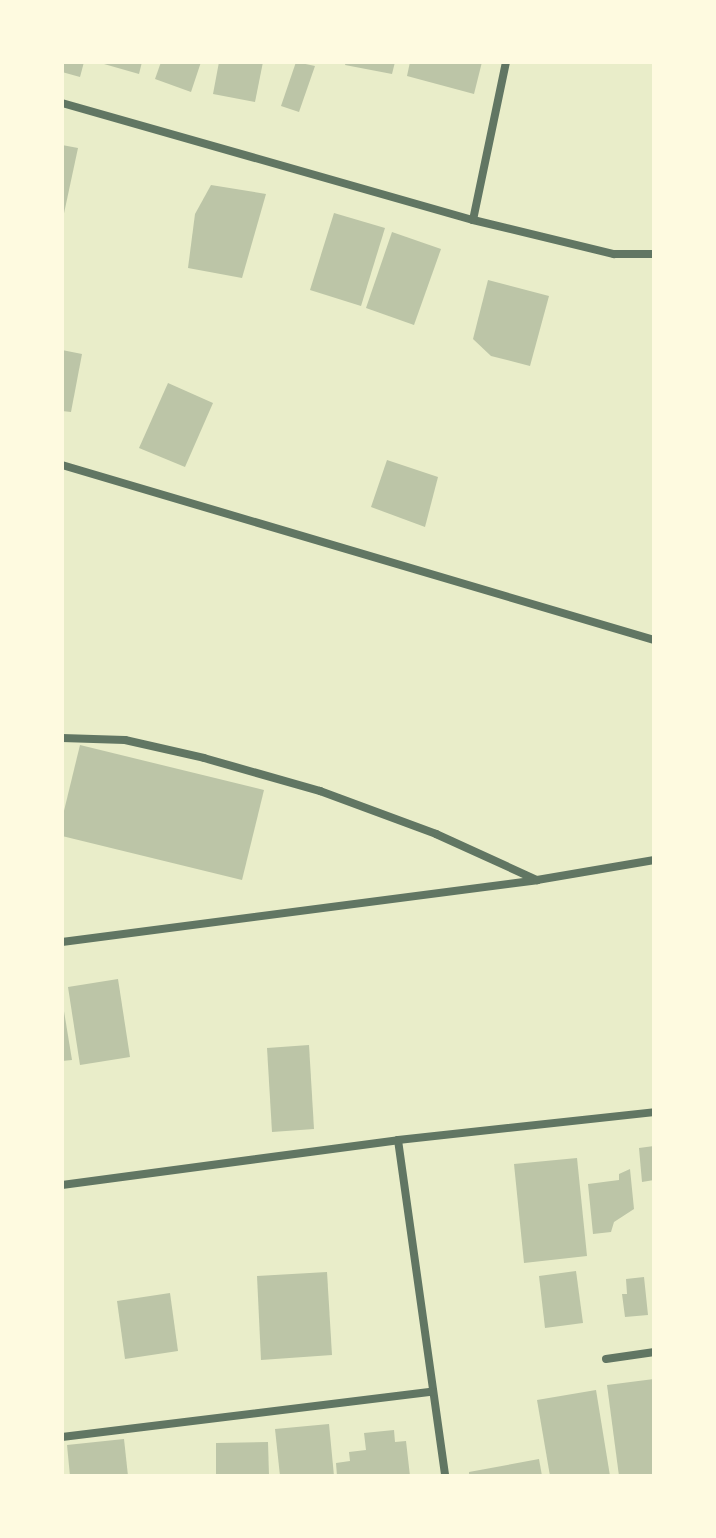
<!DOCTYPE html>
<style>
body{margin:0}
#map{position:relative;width:716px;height:1538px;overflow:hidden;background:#e9edc9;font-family:"Archivo Narrow",sans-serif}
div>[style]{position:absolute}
.building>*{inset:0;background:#bcc5a7}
.minor>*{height:8px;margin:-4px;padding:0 4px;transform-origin:4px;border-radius:4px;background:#617663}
span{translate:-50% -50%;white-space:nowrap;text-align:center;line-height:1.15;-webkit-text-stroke:8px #fefae0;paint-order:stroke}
.frame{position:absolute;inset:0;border:64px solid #fefae0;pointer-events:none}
</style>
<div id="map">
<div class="building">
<div style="clip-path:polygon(62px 62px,84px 62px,80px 77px,62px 72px)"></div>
<div style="clip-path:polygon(97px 62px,142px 62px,139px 74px)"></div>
<div style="clip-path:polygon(161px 62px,201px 62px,191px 92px,155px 79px)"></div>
<div style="clip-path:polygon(219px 62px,263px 62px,255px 102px,213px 94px)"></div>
<div style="clip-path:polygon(296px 62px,315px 66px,299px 112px,281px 106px)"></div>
<div style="clip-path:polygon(346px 62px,395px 62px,392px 74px,345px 65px)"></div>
<div style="clip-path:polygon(410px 62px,482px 62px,474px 94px,407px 76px)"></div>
<div style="clip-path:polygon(62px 145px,78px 148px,63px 218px,62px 218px)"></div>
<div style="clip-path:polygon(211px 185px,266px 194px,242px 278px,188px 268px,195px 214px)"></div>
<div style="clip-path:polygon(334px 213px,385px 228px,361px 306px,310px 290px)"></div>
<div style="clip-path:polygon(392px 232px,441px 249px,414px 325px,366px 308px)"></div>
<div style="clip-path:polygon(488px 280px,549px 296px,530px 366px,491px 356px,473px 339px)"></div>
<div style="clip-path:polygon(62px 350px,82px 354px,71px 412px,62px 411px)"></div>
<div style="clip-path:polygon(168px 383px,213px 403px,185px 467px,139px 448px)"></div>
<div style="clip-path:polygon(387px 460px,438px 477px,425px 527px,371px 507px)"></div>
<div style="clip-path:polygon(80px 745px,264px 790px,242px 880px,62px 836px,62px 819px)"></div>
<div style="clip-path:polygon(118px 979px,130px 1057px,80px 1065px,68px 987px)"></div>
<div style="clip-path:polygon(62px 999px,72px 1060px,62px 1061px)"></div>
<div style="clip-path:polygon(309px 1045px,314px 1129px,272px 1132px,267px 1048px)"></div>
<div style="clip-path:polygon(654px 1146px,654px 1180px,642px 1182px,639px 1148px)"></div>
<div style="clip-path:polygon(577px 1158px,587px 1256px,524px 1263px,514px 1164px)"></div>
<div style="clip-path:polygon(630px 1169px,634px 1209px,614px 1222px,611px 1232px,593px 1234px,588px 1184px,619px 1180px,619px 1174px)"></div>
<div style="clip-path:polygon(576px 1271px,583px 1323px,545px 1328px,539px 1276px)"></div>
<div style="clip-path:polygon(327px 1272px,332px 1355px,261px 1360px,257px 1276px)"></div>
<div style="clip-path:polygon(644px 1277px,648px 1315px,625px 1317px,622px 1294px,627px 1294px,626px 1279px)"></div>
<div style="clip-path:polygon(170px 1293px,178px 1351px,125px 1359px,117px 1301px)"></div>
<div style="clip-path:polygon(654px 1379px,654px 1476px,619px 1476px,607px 1385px)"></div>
<div style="clip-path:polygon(596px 1390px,610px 1476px,550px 1476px,537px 1400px)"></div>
<div style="clip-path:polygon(329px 1424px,334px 1476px,280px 1476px,275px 1429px)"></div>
<div style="clip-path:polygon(394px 1430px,395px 1442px,406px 1441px,410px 1476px,337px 1476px,336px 1463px,350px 1461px,349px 1452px,366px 1450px,364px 1433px)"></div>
<div style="clip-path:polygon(124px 1439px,128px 1476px,70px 1476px,67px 1445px)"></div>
<div style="clip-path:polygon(268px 1442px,269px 1476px,216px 1476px,216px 1443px)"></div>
<div style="clip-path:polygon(539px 1459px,542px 1476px,469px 1476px,469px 1472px)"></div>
</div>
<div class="minor">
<div style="left:62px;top:103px;width:427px;rotate:15.9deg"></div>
<div style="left:473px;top:220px;width:145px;rotate:13.6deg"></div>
<div style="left:614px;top:254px;width:40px"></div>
<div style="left:473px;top:220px;width:161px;rotate:-78.2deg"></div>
<div style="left:62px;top:465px;width:617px;rotate:16.47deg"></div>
<div style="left:62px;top:738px;width:63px;rotate:1.8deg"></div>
<div style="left:125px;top:740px;width:81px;rotate:12.8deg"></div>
<div style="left:204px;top:758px;width:121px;rotate:15.9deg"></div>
<div style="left:320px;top:791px;width:124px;rotate:20.3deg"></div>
<div style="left:436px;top:834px;width:111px;rotate:24.5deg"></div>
<div style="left:62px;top:942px;width:479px;rotate:-7.4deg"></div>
<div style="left:537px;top:880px;width:119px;rotate:-9.7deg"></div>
<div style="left:398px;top:1140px;width:339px;rotate:82deg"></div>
<div style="left:62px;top:1185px;width:339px;rotate:-7.6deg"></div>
<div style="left:398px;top:1140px;width:258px;rotate:-6.2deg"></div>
<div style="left:606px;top:1359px;width:49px;rotate:-8.3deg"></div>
<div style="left:62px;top:1437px;width:372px;rotate:-7deg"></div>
</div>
<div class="frame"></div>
</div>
